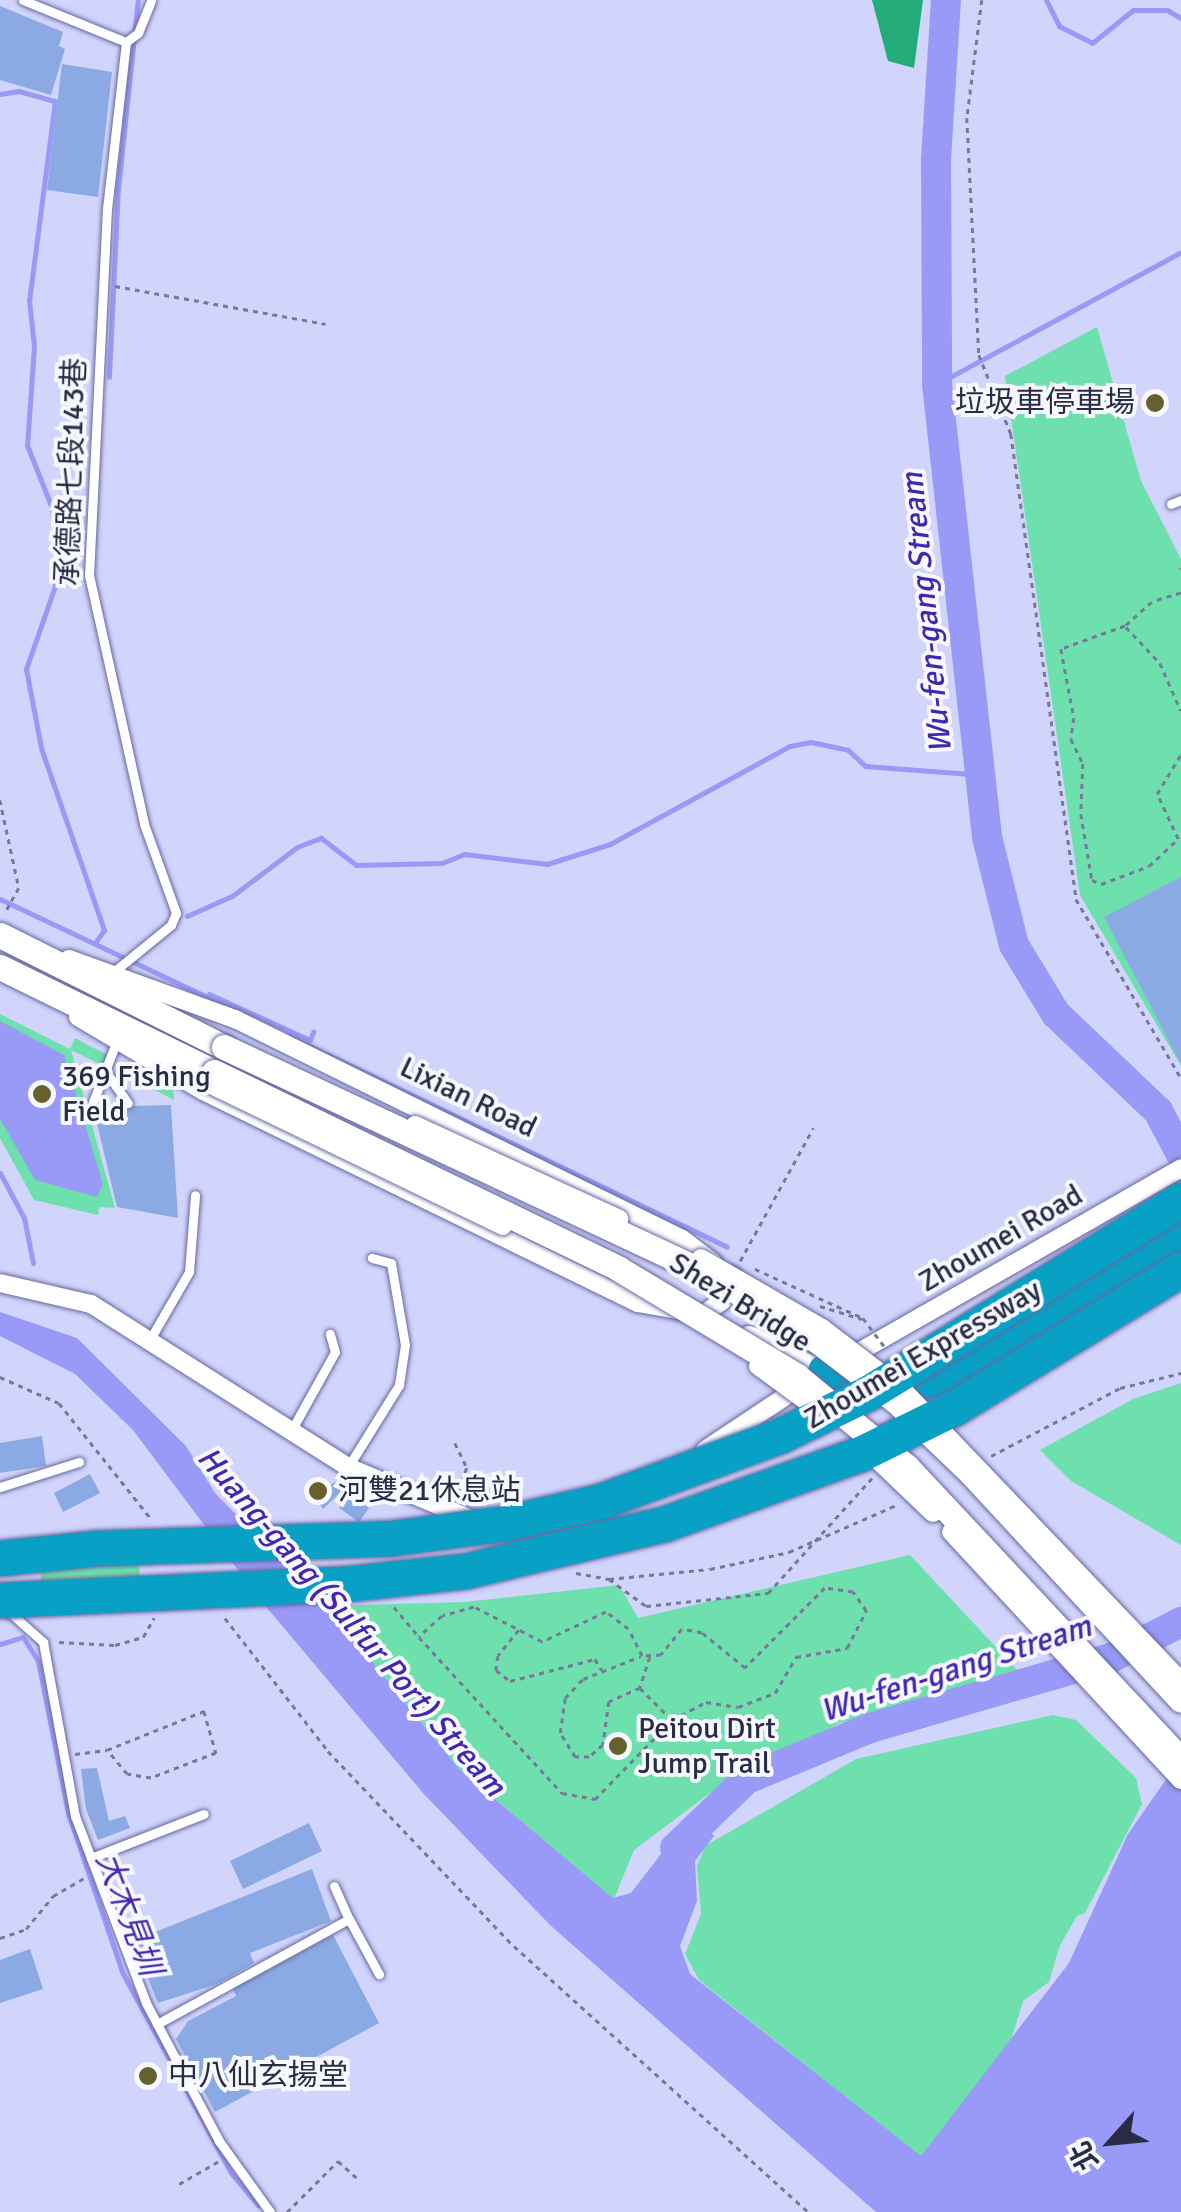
<!DOCTYPE html>
<meta charset="utf-8">
<style>
body{margin:0}
#map{position:relative;width:1181px;height:2212px;overflow:hidden;background:#d1d4fb;font-family:Signika,"Noto Sans TC",sans-serif}
div>[style]{position:absolute}
.green>*{inset:0;background:#6de0ad}
.forest>*{inset:0;background:#23ab79}
.water>*{inset:0;background:#999af7}
.stream>*{height:5px;margin:-2.5px;padding:0 2.5px;transform-origin:2.5px;border-radius:2.5px;background:#999af7}
.river>*{height:30px;margin:-15px;padding:0 15px;transform-origin:15px;border-radius:15px;background:#999af7}
.building>*{inset:0;background:#8baae3}
.path>*{height:2.5px;margin-top:-1.25px;transform-origin:0;background:repeating-linear-gradient(90deg,#777998 0 5px,transparent 0 10px)}
.roads{filter:drop-shadow(0 0 2px #6667a0) drop-shadow(0 0 2px #6667a0)}
.lane>*{height:9px;margin:-4.5px;padding:0 4.5px;transform-origin:4.5px;border-radius:4.5px;background:#fff}
.street>*{height:18px;margin:-9px;padding:0 9px;transform-origin:9px;border-radius:9px;background:#fff}
.secondary>*{height:25px;margin:-12.5px;padding:0 12.5px;transform-origin:12.5px;border-radius:12.5px;background:#fff}
.highway>*{height:35px;margin:-17.5px;padding:0 17.5px;transform-origin:17.5px;border-radius:17.5px;background:#08a0c5}
.path-bridge>*{height:2.5px;margin-top:-1.25px;transform-origin:0;background:repeating-linear-gradient(90deg,#777998 0 5px,transparent 0 10px)}
.bridges{filter:drop-shadow(0 0 2px #6667a0) drop-shadow(0 0 2px #6667a0)}
.street-bridge>*{height:18px;margin:-9px;padding:0 9px;transform-origin:9px;border-radius:9px;background:#fff}
.secondary-bridge>*{height:25px;margin:-12.5px;padding:0 12.5px;transform-origin:12.5px;border-radius:12.5px;background:#fff}
.highway-bridge>*{height:35px;margin:-17.5px;padding:0 17.5px;transform-origin:17.5px;border-radius:17.5px;background:#08a0c5}
.dots>*{width:28px;height:28px;translate:-50% -50%;box-sizing:border-box;border:5px solid #f7f8fe;border-radius:50%}
span{translate:-50% -50%;white-space:nowrap;text-align:center;line-height:1.15;-webkit-text-stroke:8px #f7f8fe;paint-order:stroke}
.poi-label{font-size:30px;color:#2a2b44}
.right{translate:-100% -50%;text-align:right}
.left{translate:0 -50%;text-align:left}
.street-label{font-size:30px;color:#2a2b44}
.water-label{font-size:32px;color:#4328af;font-style:italic}
.north{position:absolute;left:1061px;top:2092px;width:100px;height:100px;-webkit-text-stroke:8px #f7f8fe;paint-order:stroke;rotate:243deg;font-size:28px;font-weight:700;line-height:40px;text-align:center;color:#2a2b44}
.north::after{content:'';display:block;margin:auto;width:35px;height:45px;background:#2a2b44;clip-path:polygon(50% 0,100% 100%,50% 72%,0 100%)}
</style>
<div id="map">
<div class="green">
<div style="clip-path:polygon(1097px 327px,1141px 481px,1181px 559px,1181px 1066px,1080px 895px,1005px 376px)"></div>
<div style="clip-path:polygon(0 1014px,70px 1049px,75px 1038px,107px 1055px,102px 1065px,71px 1050px,115px 1208px,99px 1207px,98px 1215px,34px 1200px,0 1138px)"></div>
<div style="clip-path:polygon(119px 1061px,173px 1089px,174px 1100px,115px 1070px)"></div>
<div style="clip-path:polygon(1181px 1383px,1181px 1545px,1071px 1481px,1040px 1450px,1133px 1399px)"></div>
<div style="clip-path:polygon(137px 1536px,141px 1595px,42px 1601px,39px 1541px)"></div>
<div style="clip-path:polygon(910px 1555px,1021px 1674px,840px 1723px,722px 1784px,634px 1850px,614px 1899px,459px 1769px,327px 1606px,465px 1602px,619px 1585px,638px 1618px)"></div>
<div style="clip-path:polygon(1053px 1715px,1076px 1720px,1136px 1778px,1142px 1804px,1085px 1913px,1077px 1916px,1060px 1945px,1049px 1982px,1023px 2001px,1000px 2077px,921px 2157px,699px 1980px,685px 1954px,701px 1914px,697px 1866px,705px 1846px,856px 1759px)"></div>
</div>
<div class="forest">
<div style="clip-path:polygon(872px 0,923px 0,914px 68px,888px 61px)"></div>
</div>
<div class="water">
<div style="clip-path:polygon(0 1021px,64px 1055px,103px 1184px,97px 1197px,35px 1180px,0 1119px)"></div>
<div style="clip-path:polygon(0 1312px,77px 1338px,186px 1446px,215px 1493px,327px 1606px,459px 1769px,613px 1898px,631px 1893px,694px 1811px,714px 1836px,695px 1861px,697px 1901px,680px 1946px,690px 1974px,921px 2156px,1069px 1963px,1128px 1834px,1181px 1758px,1181px 2212px,876px 2212px,550px 1925px,423px 1793px,262px 1602px,133px 1430px,75px 1374px,0 1336px)"></div>
</div>
<div class="stream">
<div style="left:1046px;top:0;width:29px;rotate:63deg"></div>
<div style="left:1059px;top:26px;width:37px;rotate:27deg"></div>
<div style="left:1092px;top:43px;width:53px;rotate:-38.8deg"></div>
<div style="left:1133px;top:10px;width:34px"></div>
<div style="left:1167px;top:10px;width:16px;rotate:30deg"></div>
<div style="left:0;top:94px;width:19px;rotate:-9deg"></div>
<div style="left:19px;top:91px;width:37px;rotate:16deg"></div>
<div style="left:55px;top:101px;width:201px;rotate:97.4deg"></div>
<div style="left:29px;top:300px;width:46px;rotate:83.8deg"></div>
<div style="left:34px;top:346px;width:99px;rotate:94deg"></div>
<div style="left:27px;top:445px;width:68px;rotate:68.4deg"></div>
<div style="left:52px;top:508px;width:41px;rotate:81.7deg"></div>
<div style="left:58px;top:549px;width:37px;rotate:95deg"></div>
<div style="left:55px;top:586px;width:88px;rotate:109.3deg"></div>
<div style="left:26px;top:669px;width:80px;rotate:79.2deg"></div>
<div style="left:41px;top:748px;width:193px;rotate:70.9deg"></div>
<div style="left:104px;top:930px;width:16px;rotate:125deg"></div>
<div style="left:109px;top:377px;width:188px;rotate:-87.3deg"></div>
<div style="left:118px;top:189px;width:190px;rotate:-84deg"></div>
<div style="left:937px;top:384px;width:277px;rotate:-28.4deg"></div>
<div style="left:0;top:899px;width:262px;rotate:25.3deg"></div>
<div style="left:187px;top:916px;width:49px;rotate:-24deg"></div>
<div style="left:232px;top:896px;width:81px;rotate:-37deg"></div>
<div style="left:297px;top:847px;width:26px;rotate:-21deg"></div>
<div style="left:321px;top:838px;width:44px;rotate:37.6deg"></div>
<div style="left:356px;top:865px;width:86px;rotate:-1.3deg"></div>
<div style="left:442px;top:863px;width:24px;rotate:-22deg"></div>
<div style="left:464px;top:854px;width:84px;rotate:6.9deg"></div>
<div style="left:547px;top:864px;width:66px;rotate:-17.6deg"></div>
<div style="left:610px;top:844px;width:205px;rotate:-28.6deg"></div>
<div style="left:790px;top:746px;width:21px;rotate:-11deg"></div>
<div style="left:811px;top:742px;width:38px;rotate:12deg"></div>
<div style="left:848px;top:750px;width:23px;rotate:43deg"></div>
<div style="left:865px;top:766px;width:119px;rotate:4.3deg"></div>
<div style="left:209px;top:994px;width:111px;rotate:24.5deg"></div>
<div style="left:310px;top:1040px;width:9px;rotate:-69deg"></div>
<div style="left:287px;top:1035px;width:488px;rotate:25.7deg"></div>
<div style="left:0;top:1173px;width:51px;rotate:61.9deg"></div>
<div style="left:24px;top:1218px;width:46px;rotate:78.7deg"></div>
<div style="left:0;top:1644px;width:24px;rotate:-17deg"></div>
<div style="left:23px;top:1637px;width:28px;rotate:58deg"></div>
<div style="left:38px;top:1661px;width:155px;rotate:78.8deg"></div>
<div style="left:68px;top:1813px;width:168px;rotate:71.2deg"></div>
<div style="left:122px;top:1972px;width:229px;rotate:61.5deg"></div>
<div style="left:231px;top:2173px;width:42px;rotate:49.8deg"></div>
</div>
<div class="river">
<div style="left:946px;top:0;width:161px;rotate:93.6deg"></div>
<div style="left:936px;top:161px;width:223px;rotate:89.7deg"></div>
<div style="left:937px;top:384px;width:456px;rotate:83.7deg"></div>
<div style="left:987px;top:837px;width:111px;rotate:76deg"></div>
<div style="left:1014px;top:945px;width:81px;rotate:58.7deg"></div>
<div style="left:1056px;top:1014px;width:141px;rotate:43.6deg"></div>
<div style="left:1158px;top:1111px;width:49px;rotate:61.9deg"></div>
<div style="left:675px;top:1848px;width:100px;rotate:-43.8deg"></div>
<div style="left:747px;top:1779px;width:133px;rotate:-22.5deg"></div>
<div style="left:870px;top:1728px;width:251px;rotate:-16.2deg"></div>
<div style="left:1111px;top:1658px;width:79px;rotate:-27.2deg"></div>
</div>
<div class="building">
<div style="clip-path:polygon(0 6px,63px 32px,59px 46px,65px 49px,51px 95px,0 80px)"></div>
<div style="clip-path:polygon(62px 64px,112px 72px,98px 197px,47px 190px)"></div>
<div style="clip-path:polygon(1181px 877px,1181px 1064px,1104px 917px)"></div>
<div style="clip-path:polygon(171px 1105px,178px 1218px,117px 1207px,93px 1107px)"></div>
<div style="clip-path:polygon(42px 1436px,46px 1466px,0 1473px,0 1443px)"></div>
<div style="clip-path:polygon(90px 1474px,100px 1493px,63px 1512px,54px 1493px)"></div>
<div style="clip-path:polygon(341px 1478px,347px 1486px,323px 1509px,314px 1496px)"></div>
<div style="clip-path:polygon(349px 1494px,369px 1508px,359px 1522px,339px 1508px)"></div>
<div style="clip-path:polygon(97px 1768px,109px 1821px,125px 1816px,130px 1828px,98px 1840px,86px 1809px,81px 1769px)"></div>
<div style="clip-path:polygon(309px 1823px,322px 1851px,243px 1889px,230px 1861px)"></div>
<div style="clip-path:polygon(312px 1869px,331px 1921px,250px 1953px,254px 1963px,217px 1984px,158px 2003px,133px 1941px)"></div>
<div style="clip-path:polygon(333px 1935px,379px 2023px,215px 2112px,176px 2039px,188px 2021px,236px 1996px,233px 1989px)"></div>
<div style="clip-path:polygon(30px 1949px,43px 1989px,0 2003px,0 1960px)"></div>
</div>
<div class="path">
<div style="left:982px;top:0;width:119px;rotate:97.2deg"></div>
<div style="left:967px;top:118px;width:237px;rotate:87.1deg"></div>
<div style="left:979px;top:355px;width:85px;rotate:67.9deg"></div>
<div style="left:1011px;top:434px;width:470px;rotate:82deg"></div>
<div style="left:1076px;top:899px;width:208px;rotate:59.6deg"></div>
<div style="left:115px;top:286px;width:214px;rotate:10.2deg"></div>
<div style="left:1180px;top:568px;width:1px;rotate:45deg"></div>
<div style="left:1181px;top:593px;width:30px;rotate:163deg"></div>
<div style="left:1152px;top:602px;width:36px;rotate:138deg"></div>
<div style="left:1125px;top:626px;width:68px;rotate:160.2deg"></div>
<div style="left:1061px;top:649px;width:70px;rotate:79.3deg"></div>
<div style="left:1074px;top:718px;width:21px;rotate:98deg"></div>
<div style="left:1071px;top:739px;width:28px;rotate:64deg"></div>
<div style="left:1083px;top:764px;width:50px;rotate:92.3deg"></div>
<div style="left:1081px;top:814px;width:67px;rotate:80.5deg"></div>
<div style="left:1092px;top:880px;width:10px;rotate:24deg"></div>
<div style="left:1101px;top:884px;width:51px;rotate:-20.6deg"></div>
<div style="left:1149px;top:866px;width:40px;rotate:-43deg"></div>
<div style="left:1178px;top:839px;width:50px;rotate:-115deg"></div>
<div style="left:1157px;top:794px;width:47px;rotate:-59deg"></div>
<div style="left:1126px;top:627px;width:50px;rotate:46.6deg"></div>
<div style="left:1160px;top:663px;width:52px;rotate:66.4deg"></div>
<div style="left:0;top:800px;width:90px;rotate:77.8deg"></div>
<div style="left:19px;top:888px;width:29px;rotate:119deg"></div>
<div style="left:740px;top:1261px;width:152px;rotate:-61.2deg"></div>
<div style="left:755px;top:1269px;width:119px;rotate:24.4deg"></div>
<div style="left:820px;top:1306px;width:44px;rotate:17.2deg"></div>
<div style="left:0;top:1377px;width:64px;rotate:23.8deg"></div>
<div style="left:59px;top:1403px;width:149px;rotate:51.5deg"></div>
<div style="left:455px;top:1443px;width:28px;rotate:64deg"></div>
<div style="left:467px;top:1468px;width:28px;rotate:111deg"></div>
<div style="left:991px;top:1456px;width:146px;rotate:-27.8deg"></div>
<div style="left:1120px;top:1388px;width:63px;rotate:-13.8deg"></div>
<div style="left:576px;top:1573px;width:34px;rotate:10deg"></div>
<div style="left:609px;top:1579px;width:101px;rotate:-5.7deg"></div>
<div style="left:710px;top:1569px;width:81px;rotate:-12.1deg"></div>
<div style="left:789px;top:1552px;width:120px;rotate:-23.6deg"></div>
<div style="left:394px;top:1607px;width:39px;rotate:50deg"></div>
<div style="left:419px;top:1637px;width:212px;rotate:47.5deg"></div>
<div style="left:562px;top:1793px;width:34px;rotate:10deg"></div>
<div style="left:595px;top:1799px;width:110px;rotate:-45.7deg"></div>
<div style="left:672px;top:1720px;width:38px;rotate:-28deg"></div>
<div style="left:706px;top:1702px;width:32px;rotate:9deg"></div>
<div style="left:738px;top:1707px;width:40px;rotate:-21deg"></div>
<div style="left:775px;top:1693px;width:42px;rotate:-59.7deg"></div>
<div style="left:796px;top:1657px;width:52px;rotate:-10deg"></div>
<div style="left:847px;top:1648px;width:42px;rotate:-62.8deg"></div>
<div style="left:866px;top:1611px;width:23px;rotate:-124deg"></div>
<div style="left:853px;top:1592px;width:28px;rotate:-172deg"></div>
<div style="left:825px;top:1588px;width:113px;rotate:135deg"></div>
<div style="left:745px;top:1668px;width:55px;rotate:-140.9deg"></div>
<div style="left:702px;top:1633px;width:20px;rotate:-169deg"></div>
<div style="left:682px;top:1629px;width:33px;rotate:129deg"></div>
<div style="left:661px;top:1655px;width:19px;rotate:177deg"></div>
<div style="left:642px;top:1656px;width:30px;rotate:-117deg"></div>
<div style="left:628px;top:1629px;width:28px;rotate:-142deg"></div>
<div style="left:606px;top:1612px;width:71px;rotate:154.9deg"></div>
<div style="left:542px;top:1642px;width:76px;rotate:-152.8deg"></div>
<div style="left:474px;top:1607px;width:33px;rotate:164deg"></div>
<div style="left:442px;top:1616px;width:31px;rotate:138deg"></div>
<div style="left:225px;top:1618px;width:168px;rotate:52.2deg"></div>
<div style="left:328px;top:1751px;width:269px;rotate:46.4deg"></div>
<div style="left:514px;top:1946px;width:396px;rotate:42.1deg"></div>
<div style="left:519px;top:1630px;width:33px;rotate:129deg"></div>
<div style="left:498px;top:1656px;width:14px;rotate:98deg"></div>
<div style="left:496px;top:1670px;width:18px;rotate:38deg"></div>
<div style="left:510px;top:1681px;width:88px;rotate:-14.5deg"></div>
<div style="left:595px;top:1659px;width:13px;rotate:58deg"></div>
<div style="left:59px;top:1642px;width:56px;rotate:3.1deg"></div>
<div style="left:115px;top:1645px;width:29px;rotate:-16deg"></div>
<div style="left:143px;top:1637px;width:22px;rotate:-60deg"></div>
<div style="left:650px;top:1657px;width:33px;rotate:108deg"></div>
<div style="left:640px;top:1688px;width:44px;rotate:45deg"></div>
<div style="left:640px;top:1688px;width:34px;rotate:156deg"></div>
<div style="left:609px;top:1702px;width:43px;rotate:97.9deg"></div>
<div style="left:603px;top:1745px;width:18px;rotate:139deg"></div>
<div style="left:589px;top:1757px;width:14px;rotate:180deg"></div>
<div style="left:575px;top:1757px;width:28px;rotate:-122deg"></div>
<div style="left:560px;top:1733px;width:35px;rotate:-82deg"></div>
<div style="left:565px;top:1698px;width:26px;rotate:-47deg"></div>
<div style="left:583px;top:1679px;width:62px;rotate:-21.6deg"></div>
<div style="left:75px;top:1754px;width:32px;rotate:-7deg"></div>
<div style="left:107px;top:1750px;width:105px;rotate:-21.9deg"></div>
<div style="left:204px;top:1711px;width:44px;rotate:74.1deg"></div>
<div style="left:216px;top:1753px;width:70px;rotate:159deg"></div>
<div style="left:151px;top:1778px;width:24px;rotate:-171deg"></div>
<div style="left:127px;top:1774px;width:31px;rotate:-130deg"></div>
<div style="left:0;top:1938px;width:28px;rotate:-19deg"></div>
<div style="left:26px;top:1929px;width:43px;rotate:-50.7deg"></div>
<div style="left:53px;top:1896px;width:38px;rotate:-30deg"></div>
<div style="left:179px;top:2184px;width:46px;rotate:-29.9deg"></div>
<div style="left:287px;top:2212px;width:72px;rotate:-45deg"></div>
<div style="left:338px;top:2161px;width:28px;rotate:42deg"></div>
</div>
<div class="roads">
<div class="lane">
<div style="left:23px;top:0;width:111px;rotate:22.2deg"></div>
<div style="left:126px;top:42px;width:167px;rotate:96.5deg"></div>
<div style="left:107px;top:208px;width:367px;rotate:92.8deg"></div>
<div style="left:89px;top:575px;width:255px;rotate:77.5deg"></div>
<div style="left:144px;top:824px;width:95px;rotate:70.2deg"></div>
<div style="left:176px;top:913px;width:13px;rotate:113deg"></div>
<div style="left:171px;top:925px;width:77px;rotate:140.8deg"></div>
<div style="left:126px;top:42px;width:15px;rotate:-37deg"></div>
<div style="left:138px;top:33px;width:35px;rotate:-68deg"></div>
<div style="left:1171px;top:504px;width:11px;rotate:-22deg"></div>
<div style="left:106px;top:1072px;width:38px;rotate:55deg"></div>
<div style="left:93px;top:1102px;width:66px;rotate:-68.8deg"></div>
<div style="left:149px;top:1341px;width:80px;rotate:-59.9deg"></div>
<div style="left:189px;top:1272px;width:77px;rotate:-85.5deg"></div>
<div style="left:291px;top:1431px;width:90px;rotate:-60.9deg"></div>
<div style="left:335px;top:1352px;width:19px;rotate:-106deg"></div>
<div style="left:348px;top:1467px;width:97px;rotate:-58.1deg"></div>
<div style="left:399px;top:1385px;width:40px;rotate:-81.5deg"></div>
<div style="left:405px;top:1345px;width:83px;rotate:-99.7deg"></div>
<div style="left:391px;top:1263px;width:20px;rotate:-165deg"></div>
<div style="left:0;top:1487px;width:83px;rotate:-17.6deg"></div>
<div style="left:6px;top:1609px;width:50px;rotate:41.7deg"></div>
<div style="left:43px;top:1642px;width:177px;rotate:79.6deg"></div>
<div style="left:75px;top:1816px;width:200px;rotate:69.2deg"></div>
<div style="left:146px;top:2003px;width:156px;rotate:62.1deg"></div>
<div style="left:219px;top:2141px;width:87px;rotate:54.3deg"></div>
<div style="left:91px;top:1858px;width:121px;rotate:-21.3deg"></div>
<div style="left:334px;top:1886px;width:36px;rotate:66deg"></div>
<div style="left:157px;top:2024px;width:219px;rotate:-28.7deg"></div>
<div style="left:349px;top:1919px;width:63px;rotate:61.4deg"></div>
</div>
<div class="street">
<div style="left:69px;top:959px;width:177px;rotate:19.9deg"></div>
<div style="left:235px;top:1019px;width:498px;rotate:26.2deg"></div>
<div style="left:682px;top:1239px;width:39px;rotate:37deg"></div>
<div style="left:78px;top:1017px;width:145px;rotate:30.6deg"></div>
<div style="left:203px;top:1091px;width:484px;rotate:26deg"></div>
<div style="left:638px;top:1303px;width:41px;rotate:9.9deg"></div>
<div style="left:0;top:1283px;width:93px;rotate:13deg"></div>
<div style="left:91px;top:1304px;width:304px;rotate:32.4deg"></div>
<div style="left:348px;top:1467px;width:136px;rotate:23deg"></div>
<div style="left:704px;top:1314px;width:24px;rotate:-36deg"></div>
<div style="left:723px;top:1300px;width:26px;rotate:-69deg"></div>
<div style="left:749px;top:1335px;width:84px;rotate:25.3deg"></div>
<div style="left:843px;top:1361px;width:389px;rotate:-29.7deg"></div>
<div style="left:705px;top:1450px;width:119px;rotate:-33.7deg"></div>
</div>
<div class="secondary">
<div style="left:0;top:935px;width:250px;rotate:26.6deg"></div>
<div style="left:0;top:967px;width:238px;rotate:26.1deg"></div>
</div>
<div class="highway">
<div style="left:825px;top:1371px;width:74px;rotate:13.3deg"></div>
<div style="left:897px;top:1388px;width:54px;rotate:-14deg"></div>
<div style="left:949px;top:1375px;width:272px;rotate:-31.5deg"></div>
</div>
</div>
<div class="path-bridge">
<div style="left:863px;top:1318px;width:38px;rotate:53deg"></div>
<div style="left:609px;top:1579px;width:46px;rotate:36.1deg"></div>
<div style="left:646px;top:1606px;width:123px;rotate:-6.1deg"></div>
<div style="left:768px;top:1593px;width:155px;rotate:-47.9deg"></div>
</div>
<div class="bridges">
<div class="street-bridge">
<div style="left:211px;top:1085px;width:324px;rotate:25.8deg"></div>
<div style="left:415px;top:1125px;width:225px;rotate:24.7deg"></div>
<div style="left:701px;top:1258px;width:140px;rotate:30deg"></div>
<div style="left:822px;top:1328px;width:103px;rotate:37.5deg"></div>
<div style="left:904px;top:1391px;width:401px;rotate:46.3deg"></div>
<div style="left:758px;top:1366px;width:83px;rotate:36.2deg"></div>
<div style="left:865px;top:1448px;width:94px;rotate:43.7deg"></div>
<div style="left:951px;top:1532px;width:338px;rotate:47.2deg"></div>
</div>
<div class="secondary-bridge">
<div style="left:224px;top:1047px;width:537px;rotate:25.13deg"></div>
<div style="left:710px;top:1275px;width:123px;rotate:31.4deg"></div>
<div style="left:815px;top:1339px;width:102px;rotate:37.4deg"></div>
<div style="left:896px;top:1401px;width:104px;rotate:43.8deg"></div>
<div style="left:971px;top:1473px;width:309px;rotate:47.2deg"></div>
<div style="left:214px;top:1072px;width:450px;rotate:25.9deg"></div>
<div style="left:619px;top:1269px;width:208px;rotate:31deg"></div>
<div style="left:797px;top:1376px;width:143px;rotate:39.6deg"></div>
<div style="left:907px;top:1467px;width:401px;rotate:46.9deg"></div>
</div>
<div class="highway-bridge">
<div style="left:0;top:1558px;width:98px;rotate:-5.9deg"></div>
<div style="left:97px;top:1548px;width:295px;rotate:-1.9deg"></div>
<div style="left:392px;top:1538px;width:115px;rotate:-7.5deg"></div>
<div style="left:506px;top:1523px;width:98px;rotate:-13deg"></div>
<div style="left:601px;top:1501px;width:192px;rotate:-20.1deg"></div>
<div style="left:781px;top:1435px;width:97px;rotate:-25.8deg"></div>
<div style="left:868px;top:1393px;width:368px;rotate:-31.7deg"></div>
<div style="left:0;top:1600px;width:354px;rotate:-2.7deg"></div>
<div style="left:354px;top:1583px;width:112px;rotate:-6.2deg"></div>
<div style="left:465px;top:1571px;width:204px;rotate:-13.3deg"></div>
<div style="left:664px;top:1524px;width:208px;rotate:-19.7deg"></div>
<div style="left:860px;top:1454px;width:105px;rotate:-26.1deg"></div>
<div style="left:954px;top:1408px;width:266px;rotate:-31.5deg"></div>
</div>
</div>
<div class="dots">
<div style="left:1155px;top:403px;background:#66602d"></div>
<div style="left:42px;top:1094px;background:#66602d"></div>
<div style="left:318px;top:1491px;background:#66602d"></div>
<div style="left:618px;top:1746px;background:#66602d"></div>
<div style="left:148px;top:2076px;background:#66602d"></div>
</div>
<div class="poi-label">
<span class="right" style="left:1135px;top:403px">垃圾車停車場</span>
<span class="left" style="left:62px;top:1094px">369 Fishing<br>Field</span>
<span class="left" style="left:338px;top:1491px">河雙21休息站</span>
<span class="left" style="left:638px;top:1746px">Peitou Dirt<br>Jump Trail</span>
<span class="left" style="left:168px;top:2076px">中八仙玄揚堂</span>
</div>
<div class="street-label">
<span style="left:72px;top:472px;rotate:-88deg">承德路七段143巷</span>
<span style="left:468px;top:1098px;rotate:26deg">Lixian Road</span>
<span style="left:1001px;top:1239px;rotate:-30deg">Zhoumei Road</span>
<span style="left:740px;top:1303px;rotate:32deg">Shezi Bridge</span>
<span style="left:923px;top:1355px;rotate:-30deg">Zhoumei Expressway</span>
</div>
<div class="water-label">
<span style="left:927px;top:613px;rotate:-96deg">Wu-fen-gang Stream</span>
<span style="left:351px;top:1622px;rotate:49deg">Huang-gang (Sulfur Port) Stream</span>
<span style="left:956px;top:1669px;rotate:-18deg">Wu-fen-gang Stream</span>
<span style="left:128px;top:1914px;rotate:69deg">大木見圳</span>
</div>
<div class="north">北</div>
</div>
